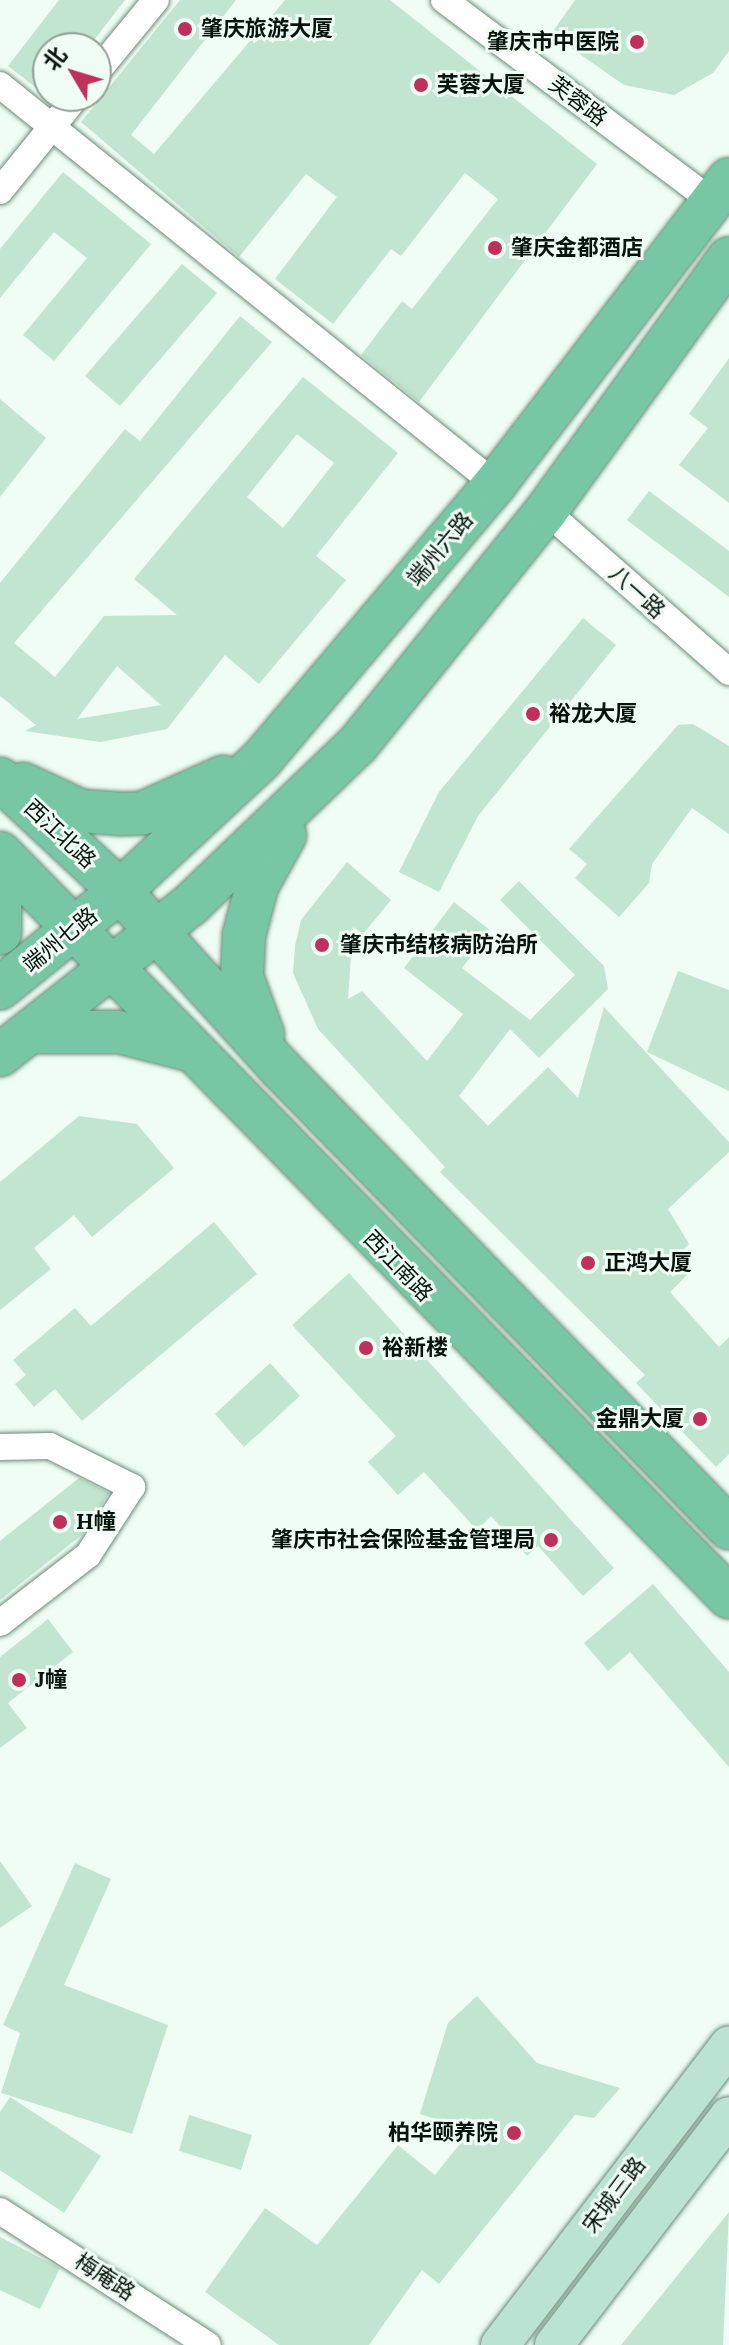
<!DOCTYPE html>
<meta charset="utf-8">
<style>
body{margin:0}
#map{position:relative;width:729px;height:2345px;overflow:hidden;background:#effdf4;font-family:Lora,"Noto Sans SC",serif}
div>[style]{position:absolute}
.building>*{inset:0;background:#c1e5cf}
.roads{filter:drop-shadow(0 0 2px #6a8b77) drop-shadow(0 0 2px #6a8b77)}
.minor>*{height:26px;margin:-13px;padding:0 13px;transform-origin:13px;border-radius:13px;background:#fff}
.secondary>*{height:38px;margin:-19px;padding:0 19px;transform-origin:19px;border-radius:19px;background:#bbe3d1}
.primary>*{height:42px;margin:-21px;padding:0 21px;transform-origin:21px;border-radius:21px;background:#77c7a4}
.dots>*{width:22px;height:22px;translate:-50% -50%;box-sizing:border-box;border:4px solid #effdf4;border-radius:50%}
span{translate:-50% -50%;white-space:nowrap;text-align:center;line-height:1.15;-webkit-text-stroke:6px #effdf4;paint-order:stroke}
.poi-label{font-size:22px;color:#07140c;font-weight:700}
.left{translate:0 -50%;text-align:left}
.right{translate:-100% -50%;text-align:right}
.street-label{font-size:22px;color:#07140c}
.north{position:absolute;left:32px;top:32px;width:80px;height:80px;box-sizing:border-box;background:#effdf4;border:2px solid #92a097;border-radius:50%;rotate:308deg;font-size:22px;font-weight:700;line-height:32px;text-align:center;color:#07140c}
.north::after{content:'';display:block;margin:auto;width:28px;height:36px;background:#bf305a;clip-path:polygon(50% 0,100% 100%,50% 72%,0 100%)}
</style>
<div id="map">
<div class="building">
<div style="clip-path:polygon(59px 0,125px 0,88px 48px,48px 48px,48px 97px,8px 66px)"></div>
<div style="clip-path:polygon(180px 0,236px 0,131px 135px,154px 154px,285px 0,390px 0,597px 164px,419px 402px,361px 355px,402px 301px,412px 309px,498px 199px,465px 173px,401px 256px,391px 249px,333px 324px,275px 279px,337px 197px,306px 174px,239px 257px,81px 122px)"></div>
<div style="clip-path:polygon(575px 0,729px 0,729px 51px,713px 73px,674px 95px,624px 85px,551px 34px)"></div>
<div style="clip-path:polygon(63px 172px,151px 244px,54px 361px,23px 335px,87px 258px,54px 232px,0 298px,0 249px)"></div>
<div style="clip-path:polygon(182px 264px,217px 293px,120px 406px,85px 376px)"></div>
<div style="clip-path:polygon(evenodd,240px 316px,272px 342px,14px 643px,55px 677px,104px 616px,177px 615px,134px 579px,303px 377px,398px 453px,316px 556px,346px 580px,259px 684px,225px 655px,167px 729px,100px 742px,25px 731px,36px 725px,0 696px,0 583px,125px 429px,140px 441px,240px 316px,297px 434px,334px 463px,283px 528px,247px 497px,297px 434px,240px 316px,117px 666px,161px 705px,77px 719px,117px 666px)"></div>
<div style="clip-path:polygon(729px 358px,729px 503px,679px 465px,708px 428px,689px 414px)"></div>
<div style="clip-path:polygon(0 399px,46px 438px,0 497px)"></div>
<div style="clip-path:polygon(649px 491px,729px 551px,729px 597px,627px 520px)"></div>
<div style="clip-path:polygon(583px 618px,616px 645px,478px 816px,439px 892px,399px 872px,439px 792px)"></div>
<div style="clip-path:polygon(693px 724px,729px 746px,729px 834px,692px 808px,652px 864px,649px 883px,619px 917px,575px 878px,587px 864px,569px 849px,678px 725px)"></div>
<div style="clip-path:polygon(347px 862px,391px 900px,363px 934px,353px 927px,348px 999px,362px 991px,427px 1061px,463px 1014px,404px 968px,454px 902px,491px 931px,462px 968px,530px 1020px,575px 975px,500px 900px,519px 881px,604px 966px,608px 989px,539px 1058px,510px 1029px,459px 1096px,488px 1126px,548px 1067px,578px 1098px,604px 1007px,729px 1142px,729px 1152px,668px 1209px,689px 1244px,675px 1258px,690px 1272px,670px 1292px,719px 1347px,729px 1337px,729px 1454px,716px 1467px,636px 1383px,645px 1375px,440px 1172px,445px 1167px,318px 1029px,293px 973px,295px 946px,301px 920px)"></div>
<div style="clip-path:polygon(678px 971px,729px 990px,729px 1091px,647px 1052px)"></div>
<div style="clip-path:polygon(79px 1116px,137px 1124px,174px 1168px,92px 1237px,74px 1215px,34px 1248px,51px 1269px,0 1310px,0 1182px)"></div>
<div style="clip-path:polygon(214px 1222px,257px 1274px,82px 1421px,55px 1389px,34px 1407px,15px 1384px,26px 1375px,13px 1360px,75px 1308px,91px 1326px)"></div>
<div style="clip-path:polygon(349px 1273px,614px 1568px,583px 1596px,538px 1546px,527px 1556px,491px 1516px,477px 1530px,424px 1472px,398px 1495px,368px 1462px,396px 1436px,292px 1325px)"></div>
<div style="clip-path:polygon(270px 1363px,300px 1396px,244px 1447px,215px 1414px)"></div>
<div style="clip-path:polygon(79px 1478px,109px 1493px,83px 1534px,0 1600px,0 1541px)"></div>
<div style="clip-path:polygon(653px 1584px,729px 1672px,729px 1767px,630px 1652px,608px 1671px,584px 1643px)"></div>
<div style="clip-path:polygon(48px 1619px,73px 1652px,8px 1703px,27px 1728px,0 1748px,0 1657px)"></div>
<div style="clip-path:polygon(0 1861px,32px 1906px,0 1928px)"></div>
<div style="clip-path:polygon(75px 1863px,111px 1879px,64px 1985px,168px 2025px,132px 2134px,1px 2093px,20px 2033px,3px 2025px)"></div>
<div style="clip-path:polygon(477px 1996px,537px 2063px,620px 2088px,594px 2118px,575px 2115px,439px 2284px,422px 2270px,369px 2345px,279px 2345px,205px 2292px,265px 2208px,317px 2245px,398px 2145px,435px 2175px,471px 2130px,420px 2114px,448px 2023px)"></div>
<div style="clip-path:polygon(10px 2097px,101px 2156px,64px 2213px,0 2170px,0 2112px)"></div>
<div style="clip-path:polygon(189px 2115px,252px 2135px,241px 2170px,179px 2151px)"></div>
<div style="clip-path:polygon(729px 2212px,723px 2345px,621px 2345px)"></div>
<div style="clip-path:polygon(0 2237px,60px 2268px,40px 2309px,0 2290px)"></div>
</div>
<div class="roads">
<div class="minor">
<div style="left:444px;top:0;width:335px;rotate:36.9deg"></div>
<div style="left:96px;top:73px;width:94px;rotate:-50.6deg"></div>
<div style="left:0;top:85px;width:636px;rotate:38.87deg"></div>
<div style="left:0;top:191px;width:122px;rotate:-51deg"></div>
<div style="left:546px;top:511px;width:244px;rotate:41.3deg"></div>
<div style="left:0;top:1447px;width:50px;rotate:-1.1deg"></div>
<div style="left:50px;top:1446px;width:92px;rotate:26.6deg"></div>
<div style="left:132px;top:1487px;width:81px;rotate:122.9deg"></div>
<div style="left:88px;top:1555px;width:111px;rotate:142.3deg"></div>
<div style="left:0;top:2211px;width:247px;rotate:32.8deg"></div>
</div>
<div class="secondary">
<div style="left:500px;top:2345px;width:377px;rotate:-52.6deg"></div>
<div style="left:554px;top:2345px;width:288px;rotate:-52.6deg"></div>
</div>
<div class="primary">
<div style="left:0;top:779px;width:164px;rotate:43deg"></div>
<div style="left:120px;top:891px;width:239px;rotate:47.9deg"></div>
<div style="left:280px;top:1068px;width:643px;rotate:45.69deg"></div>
<div style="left:23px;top:784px;width:64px;rotate:25deg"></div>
<div style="left:81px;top:811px;width:39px;rotate:4deg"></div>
<div style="left:120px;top:814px;width:23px;rotate:-2deg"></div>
<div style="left:143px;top:813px;width:88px;rotate:-24.2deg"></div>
<div style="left:0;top:853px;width:1042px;rotate:45.58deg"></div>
<div style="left:0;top:885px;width:48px;rotate:90deg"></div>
<div style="left:0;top:988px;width:154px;rotate:-38.9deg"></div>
<div style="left:120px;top:891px;width:192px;rotate:-42.9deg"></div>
<div style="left:261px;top:760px;width:362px;rotate:-49.7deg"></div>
<div style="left:495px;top:484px;width:384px;rotate:-52.5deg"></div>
<div style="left:31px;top:1032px;width:88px"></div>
<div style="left:119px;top:1032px;width:69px;rotate:14.2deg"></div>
<div style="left:263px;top:1035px;width:62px;rotate:-109.9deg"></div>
<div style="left:242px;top:977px;width:42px;rotate:-87.3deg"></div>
<div style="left:244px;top:935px;width:51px;rotate:-75.1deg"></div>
<div style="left:257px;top:886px;width:58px;rotate:-61.2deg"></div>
<div style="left:0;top:1055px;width:243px;rotate:-38.3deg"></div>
<div style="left:191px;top:904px;width:231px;rotate:-43.8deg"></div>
<div style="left:358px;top:744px;width:299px;rotate:-51.1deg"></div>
<div style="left:546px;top:511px;width:312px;rotate:-54.1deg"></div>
</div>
</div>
<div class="dots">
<div style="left:185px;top:29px;background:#bf305a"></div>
<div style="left:637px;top:42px;background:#bf305a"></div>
<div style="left:421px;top:85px;background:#bf305a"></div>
<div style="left:495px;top:248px;background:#bf305a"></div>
<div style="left:533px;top:714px;background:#bf305a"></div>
<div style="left:322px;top:945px;background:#bf305a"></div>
<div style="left:588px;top:1263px;background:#bf305a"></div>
<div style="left:366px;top:1348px;background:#bf305a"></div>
<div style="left:700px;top:1419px;background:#bf305a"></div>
<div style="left:60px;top:1522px;background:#bf305a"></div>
<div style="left:551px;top:1540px;background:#bf305a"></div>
<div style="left:19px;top:1680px;background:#bf305a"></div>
<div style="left:514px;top:2133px;background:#bf305a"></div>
</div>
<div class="poi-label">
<span class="left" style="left:201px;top:29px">肇庆旅游大厦</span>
<span class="right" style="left:619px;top:42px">肇庆市中医院</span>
<span class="left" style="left:437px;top:85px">芙蓉大厦</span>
<span class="left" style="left:511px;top:248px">肇庆金都酒店</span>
<span class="left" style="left:549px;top:714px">裕龙大厦</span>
<span class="left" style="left:340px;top:945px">肇庆市结核病防治所</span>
<span class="left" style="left:604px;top:1263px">正鸿大厦</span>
<span class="left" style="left:382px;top:1348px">裕新楼</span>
<span class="right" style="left:684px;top:1419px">金鼎大厦</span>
<span class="left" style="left:76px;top:1522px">H幢</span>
<span class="right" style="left:535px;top:1540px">肇庆市社会保险基金管理局</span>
<span class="left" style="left:35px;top:1680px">J幢</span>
<span class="right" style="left:498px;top:2133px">柏华颐养院</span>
</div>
<div class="street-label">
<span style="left:578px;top:101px;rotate:37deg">芙蓉路</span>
<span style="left:440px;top:549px;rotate:-50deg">端州六路</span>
<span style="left:637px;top:592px;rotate:42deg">八一路</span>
<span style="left:60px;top:834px;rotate:43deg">西江北路</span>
<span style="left:60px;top:940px;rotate:-39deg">端州七路</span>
<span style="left:398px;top:1266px;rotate:46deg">西江南路</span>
<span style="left:614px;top:2195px;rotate:-53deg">宋城三路</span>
<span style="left:105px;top:2277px;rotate:33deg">梅庵路</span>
</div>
<div class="north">北</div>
</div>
